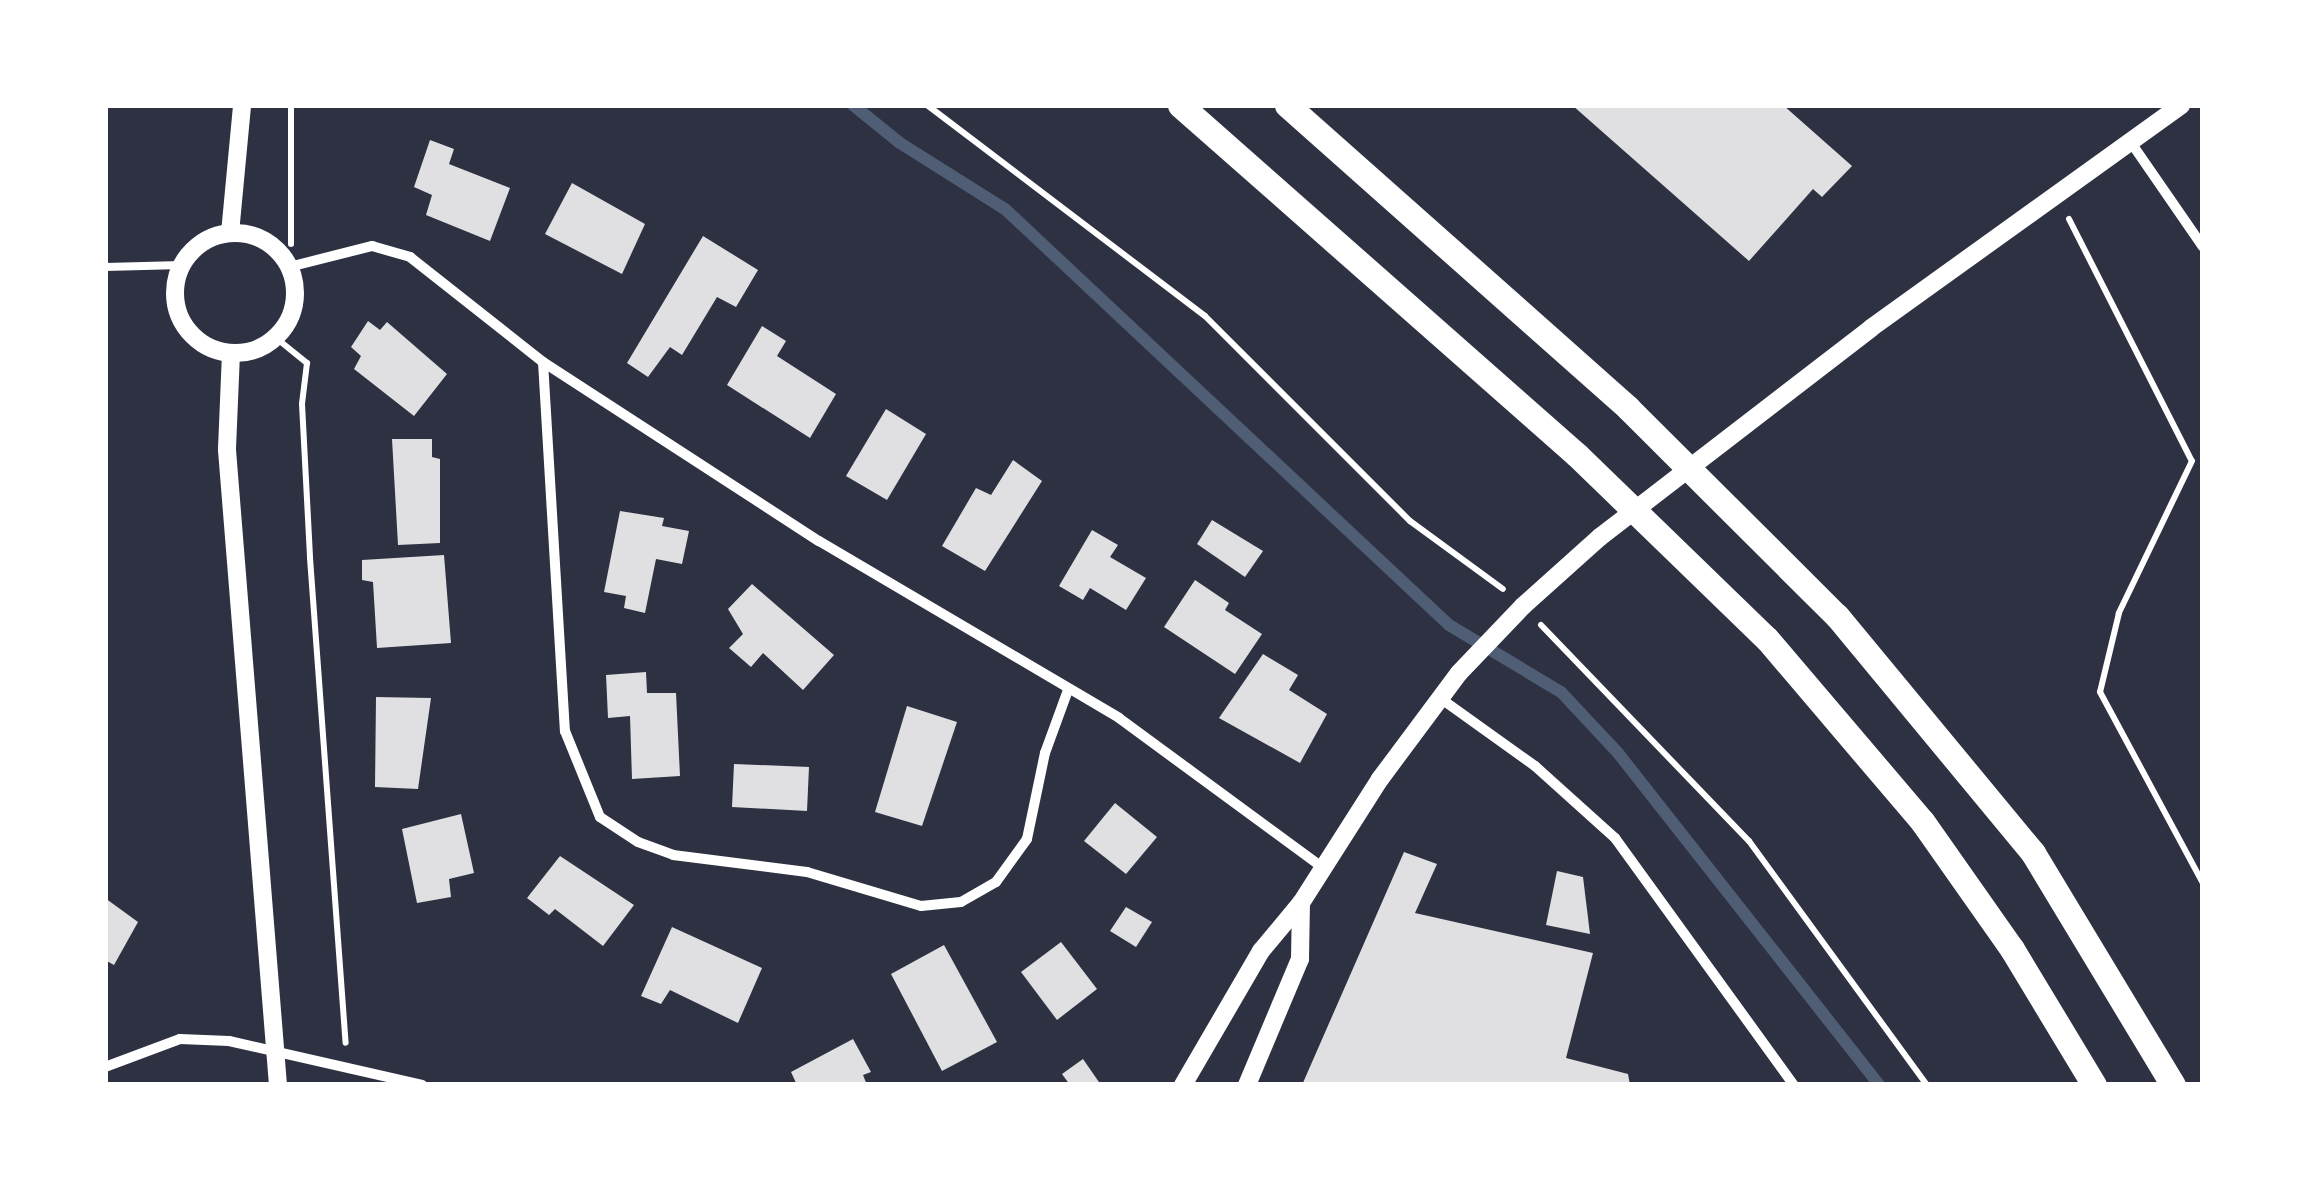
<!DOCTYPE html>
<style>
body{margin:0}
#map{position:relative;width:2308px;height:1190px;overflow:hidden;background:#2d3142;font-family:"Fira Sans Condensed",sans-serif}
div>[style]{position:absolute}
.stream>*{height:12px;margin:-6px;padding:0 6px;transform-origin:6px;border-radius:6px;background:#4f5d75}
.building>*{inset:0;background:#e0e0e3}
.path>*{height:6px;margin:-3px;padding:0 3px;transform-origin:3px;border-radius:3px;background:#fff}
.service>*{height:8px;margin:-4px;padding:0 4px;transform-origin:4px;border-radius:4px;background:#fff}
.minor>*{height:10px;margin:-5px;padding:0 5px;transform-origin:5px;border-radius:5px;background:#fff}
.tertiary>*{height:18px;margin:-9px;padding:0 9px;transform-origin:9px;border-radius:9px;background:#fff}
.tertiary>.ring{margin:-9px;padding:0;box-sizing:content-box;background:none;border:18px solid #fff;border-radius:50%}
.primary>*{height:25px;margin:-12.5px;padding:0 12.5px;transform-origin:12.5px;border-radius:12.5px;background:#fff}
span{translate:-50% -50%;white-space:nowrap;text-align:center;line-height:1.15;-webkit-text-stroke:8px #fff;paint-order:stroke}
.frame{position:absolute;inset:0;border:108px solid #fff;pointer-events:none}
</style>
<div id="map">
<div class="stream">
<div style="left:853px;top:105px;width:60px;rotate:39deg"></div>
<div style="left:900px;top:143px;width:124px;rotate:32.2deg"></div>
<div style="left:1005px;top:209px;width:608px;rotate:43.14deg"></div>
<div style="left:1449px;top:625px;width:131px;rotate:30.9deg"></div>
<div style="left:1561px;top:692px;width:83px;rotate:46.9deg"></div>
<div style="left:1618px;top:753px;width:422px;rotate:51.8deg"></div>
</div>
<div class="building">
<div style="clip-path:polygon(1572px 105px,1783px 105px,1852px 166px,1822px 197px,1813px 189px,1749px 261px)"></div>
<div style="clip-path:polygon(430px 140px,454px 149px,449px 164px,510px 188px,490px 241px,426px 215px,432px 195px,414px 187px)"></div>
<div style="clip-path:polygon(572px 183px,645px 224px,622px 274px,545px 234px)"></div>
<div style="clip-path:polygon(703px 236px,758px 270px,736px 307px,717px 297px,682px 355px,670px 347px,648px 377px,627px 363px)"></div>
<div style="clip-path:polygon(368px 321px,380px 330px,387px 322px,447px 374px,414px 416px,354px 369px,361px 356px,351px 347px)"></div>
<div style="clip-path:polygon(762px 326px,786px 341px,777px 356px,836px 394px,810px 438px,727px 385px)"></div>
<div style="clip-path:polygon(886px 409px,926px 434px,887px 500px,846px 476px)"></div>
<div style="clip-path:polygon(392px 439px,432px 439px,432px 457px,440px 459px,440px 543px,398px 545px)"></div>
<div style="clip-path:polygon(1013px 460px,1042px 481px,985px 571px,942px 546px,976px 488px,991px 495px)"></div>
<div style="clip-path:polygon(620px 511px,664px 518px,662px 526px,689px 531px,682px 564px,656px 559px,645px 613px,624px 608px,626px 596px,604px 592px)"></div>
<div style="clip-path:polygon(1212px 520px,1263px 551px,1245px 577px,1197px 544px)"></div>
<div style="clip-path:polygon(1092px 530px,1118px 545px,1110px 557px,1146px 578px,1126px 610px,1090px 588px,1083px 600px,1059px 586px)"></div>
<div style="clip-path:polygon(444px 555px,451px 643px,377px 648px,373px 582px,362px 580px,362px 560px)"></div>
<div style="clip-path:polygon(1195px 580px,1229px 603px,1225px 610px,1262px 634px,1235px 674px,1164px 627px)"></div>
<div style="clip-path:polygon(752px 584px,834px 655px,803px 690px,763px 653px,751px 667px,729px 648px,743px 634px,728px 609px)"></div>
<div style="clip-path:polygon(1263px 654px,1298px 675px,1289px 690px,1327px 714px,1300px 763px,1219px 718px)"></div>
<div style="clip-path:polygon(646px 672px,647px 693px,676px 693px,680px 776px,632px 779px,630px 716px,608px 718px,606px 675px)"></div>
<div style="clip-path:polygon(376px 697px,431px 698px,418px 789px,375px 787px)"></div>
<div style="clip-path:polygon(907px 706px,957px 722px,922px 826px,875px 812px)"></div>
<div style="clip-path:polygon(734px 764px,809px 767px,807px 811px,732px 807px)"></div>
<div style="clip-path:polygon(1115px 803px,1157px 837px,1126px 874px,1084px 841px)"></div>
<div style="clip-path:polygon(461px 814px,474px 873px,449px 879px,451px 897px,417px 903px,402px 829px)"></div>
<div style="clip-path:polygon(1404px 852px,1437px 864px,1415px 913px,1593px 953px,1566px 1058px,1628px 1074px,1630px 1085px,1302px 1085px)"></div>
<div style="clip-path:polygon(560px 856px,634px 905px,603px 946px,555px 909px,549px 915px,527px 898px)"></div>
<div style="clip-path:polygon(1557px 871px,1583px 877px,1590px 934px,1546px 925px)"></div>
<div style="clip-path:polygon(105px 898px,138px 922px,114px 965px,105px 960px)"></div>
<div style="clip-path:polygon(1126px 907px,1152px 922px,1136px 947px,1110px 931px)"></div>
<div style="clip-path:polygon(672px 927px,762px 968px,738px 1023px,670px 990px,661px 1004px,641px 996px)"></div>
<div style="clip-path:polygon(1061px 942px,1097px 989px,1057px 1020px,1021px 972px)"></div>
<div style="clip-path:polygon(944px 945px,997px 1042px,942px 1071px,891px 974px)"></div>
<div style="clip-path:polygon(853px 1039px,871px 1072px,863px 1075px,867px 1085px,797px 1085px,791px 1072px)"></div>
<div style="clip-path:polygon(1083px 1059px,1101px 1085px,1070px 1085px,1062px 1074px)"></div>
</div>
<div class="path">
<div style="left:291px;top:105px;width:139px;rotate:90deg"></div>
<div style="left:927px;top:105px;width:349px;rotate:37.2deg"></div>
<div style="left:1205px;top:316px;width:290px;rotate:45deg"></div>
<div style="left:1410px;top:521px;width:115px;rotate:36.2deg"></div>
<div style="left:2069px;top:219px;width:271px;rotate:63.1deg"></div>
<div style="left:2192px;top:461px;width:169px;rotate:115.7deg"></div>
<div style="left:2119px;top:613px;width:81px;rotate:103.5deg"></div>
<div style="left:2100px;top:692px;width:217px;rotate:61.7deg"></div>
<div style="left:276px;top:338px;width:40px;rotate:39deg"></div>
<div style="left:307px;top:363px;width:41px;rotate:97deg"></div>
<div style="left:302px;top:404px;width:154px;rotate:87deg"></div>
<div style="left:310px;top:558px;width:486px;rotate:85.8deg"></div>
<div style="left:1541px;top:625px;width:300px;rotate:46.1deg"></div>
<div style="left:1749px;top:841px;width:302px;rotate:53.9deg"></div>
</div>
<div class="service">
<div style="left:105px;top:267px;width:77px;rotate:-1.5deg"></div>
</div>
<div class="minor">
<div style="left:2132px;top:144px;width:125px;rotate:55.4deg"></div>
<div style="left:289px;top:267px;width:86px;rotate:-14.2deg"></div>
<div style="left:372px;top:246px;width:40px;rotate:16deg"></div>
<div style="left:410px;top:257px;width:169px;rotate:38.3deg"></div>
<div style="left:543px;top:362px;width:329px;rotate:33deg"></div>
<div style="left:819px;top:541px;width:348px;rotate:30.5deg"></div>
<div style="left:1119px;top:718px;width:253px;rotate:36.3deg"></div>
<div style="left:543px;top:362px;width:370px;rotate:86.6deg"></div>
<div style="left:565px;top:731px;width:93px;rotate:67.9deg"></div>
<div style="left:600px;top:817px;width:45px;rotate:33.3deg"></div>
<div style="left:638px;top:842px;width:37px;rotate:20deg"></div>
<div style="left:673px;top:855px;width:135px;rotate:7.2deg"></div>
<div style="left:807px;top:872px;width:119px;rotate:16.6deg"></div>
<div style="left:921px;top:906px;width:40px;rotate:-5.7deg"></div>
<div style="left:961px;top:902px;width:40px;rotate:-29.7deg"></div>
<div style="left:996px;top:882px;width:53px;rotate:-54.2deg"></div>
<div style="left:1027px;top:839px;width:88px;rotate:-78.2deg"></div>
<div style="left:1045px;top:753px;width:67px;rotate:-69.9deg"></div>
<div style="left:1440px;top:698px;width:117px;rotate:35.6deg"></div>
<div style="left:1535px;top:766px;width:108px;rotate:42deg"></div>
<div style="left:1615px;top:838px;width:305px;rotate:54.1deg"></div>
<div style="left:105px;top:1067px;width:80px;rotate:-20.5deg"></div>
<div style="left:180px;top:1039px;width:49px;rotate:2.3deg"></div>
<div style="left:229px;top:1041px;width:198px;rotate:12.8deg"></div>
</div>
<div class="tertiary">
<div style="left:230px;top:233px;width:129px;rotate:-84.6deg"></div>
<div class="ring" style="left:175px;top:233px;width:102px;height:102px"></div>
<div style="left:231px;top:353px;width:97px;rotate:92.4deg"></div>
<div style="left:227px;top:450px;width:637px;rotate:85.41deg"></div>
<div style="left:1183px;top:1085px;width:155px;rotate:-59.8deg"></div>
<div style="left:1261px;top:951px;width:62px;rotate:-50.2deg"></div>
<div style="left:1301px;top:903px;width:147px;rotate:-57.5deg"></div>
<div style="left:1380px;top:779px;width:132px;rotate:-53.3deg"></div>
<div style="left:1459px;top:673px;width:93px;rotate:-46.3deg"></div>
<div style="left:1523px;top:606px;width:103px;rotate:-41.9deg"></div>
<div style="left:1600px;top:537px;width:342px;rotate:-37.6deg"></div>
<div style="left:1871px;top:328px;width:382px;rotate:-35.7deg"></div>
<div style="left:1247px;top:1085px;width:137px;rotate:-67.2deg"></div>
<div style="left:1300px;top:959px;width:56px;rotate:-89deg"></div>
</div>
<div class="primary">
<div style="left:1180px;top:105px;width:529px;rotate:41.4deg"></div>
<div style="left:1577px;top:455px;width:264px;rotate:44.1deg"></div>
<div style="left:1767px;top:639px;width:239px;rotate:49.6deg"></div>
<div style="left:1922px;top:821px;width:156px;rotate:54.9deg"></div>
<div style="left:2012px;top:949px;width:159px;rotate:58.9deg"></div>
<div style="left:1287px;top:105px;width:456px;rotate:41.6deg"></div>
<div style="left:1628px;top:408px;width:295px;rotate:44.9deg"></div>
<div style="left:1837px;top:616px;width:308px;rotate:50.4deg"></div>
<div style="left:2033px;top:853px;width:271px;rotate:58.9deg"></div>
</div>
<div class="frame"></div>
</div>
